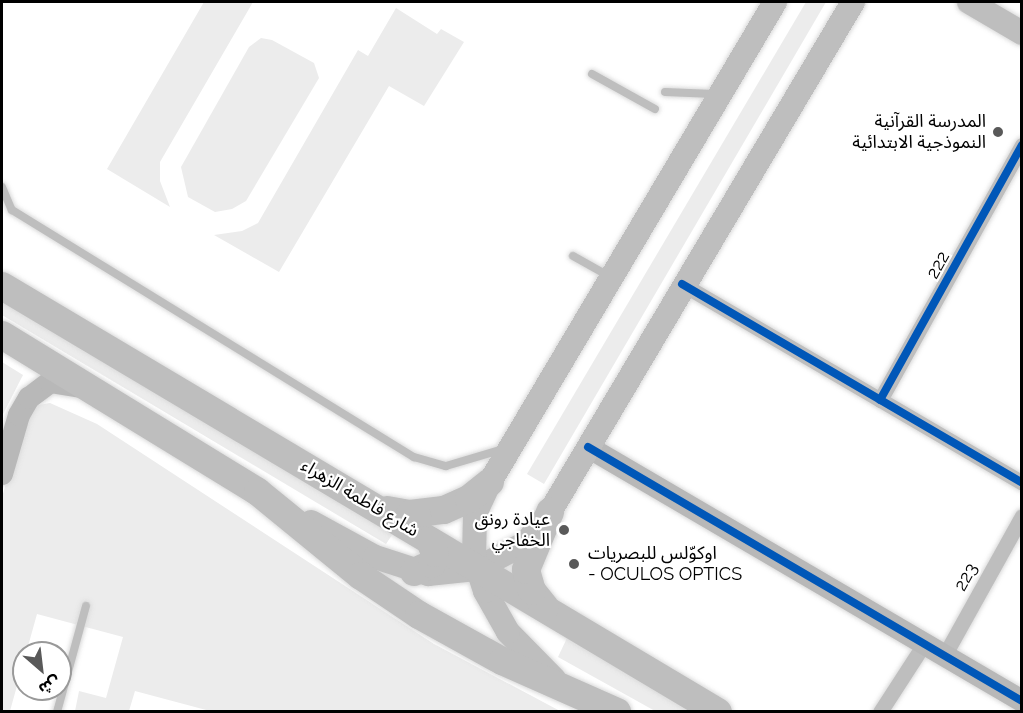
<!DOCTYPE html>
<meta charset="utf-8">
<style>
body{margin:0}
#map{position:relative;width:1023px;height:713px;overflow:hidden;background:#fff;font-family:Raleway,"Noto Sans Arabic",sans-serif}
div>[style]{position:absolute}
.green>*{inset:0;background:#ececec}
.roads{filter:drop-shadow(0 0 2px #dbdbdb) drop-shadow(0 0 2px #dbdbdb)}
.lane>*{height:8px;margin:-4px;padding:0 4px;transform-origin:4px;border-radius:4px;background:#bebebe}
.street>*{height:15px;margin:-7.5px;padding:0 7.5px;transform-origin:7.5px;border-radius:7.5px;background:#bebebe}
.secondary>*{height:22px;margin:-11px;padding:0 11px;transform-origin:11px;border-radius:11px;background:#b8b8b8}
.primary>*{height:24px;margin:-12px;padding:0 12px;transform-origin:12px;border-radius:12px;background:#bebebe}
.highway>*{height:28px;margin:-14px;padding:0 14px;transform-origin:14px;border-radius:14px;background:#bebebe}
.cycleway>*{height:8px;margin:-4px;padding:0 4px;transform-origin:4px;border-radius:4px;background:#0057b8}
.dots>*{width:16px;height:16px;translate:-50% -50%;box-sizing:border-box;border:3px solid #fff;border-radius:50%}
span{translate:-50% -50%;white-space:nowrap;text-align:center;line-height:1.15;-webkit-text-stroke:4.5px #fff;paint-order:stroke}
.poi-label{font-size:18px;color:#000}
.right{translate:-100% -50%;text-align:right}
.left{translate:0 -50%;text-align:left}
.street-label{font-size:18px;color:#000}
.frame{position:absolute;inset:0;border:3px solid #000;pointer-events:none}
.north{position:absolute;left:12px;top:641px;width:60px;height:60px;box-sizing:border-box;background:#fff;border:2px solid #999;border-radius:50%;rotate:152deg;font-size:16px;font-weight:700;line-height:24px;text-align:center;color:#000}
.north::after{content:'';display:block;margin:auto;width:21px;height:27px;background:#595959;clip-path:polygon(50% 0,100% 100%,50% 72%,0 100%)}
</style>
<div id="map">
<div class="green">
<div style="clip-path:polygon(204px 2px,253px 2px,160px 162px,160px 181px,170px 207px,107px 169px)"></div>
<div style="clip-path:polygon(806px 2px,826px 2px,544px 484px,527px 474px)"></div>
<div style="clip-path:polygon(396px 8px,437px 34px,441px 29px,464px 42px,424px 106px,389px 86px,279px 272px,214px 235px,242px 231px,258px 223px,358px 50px,368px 56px)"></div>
<div style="clip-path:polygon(261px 38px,272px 40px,314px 63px,319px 78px,246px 201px,232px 209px,215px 212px,188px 197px,181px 167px,249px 47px)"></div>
<div style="clip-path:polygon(2px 300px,394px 532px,386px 544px,2px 315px)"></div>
<div style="clip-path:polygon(2px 362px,23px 375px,2px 416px)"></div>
<div style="clip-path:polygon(50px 403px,97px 424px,434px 644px,560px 711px,210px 711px,135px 691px,129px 711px,75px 711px,79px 691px,106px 698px,123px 637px,37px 614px,10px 711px,2px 712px,2px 497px,22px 429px,38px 405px)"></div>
<div style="clip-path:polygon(567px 638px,694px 711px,655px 711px,558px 657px)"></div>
</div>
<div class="roads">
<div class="lane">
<div style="left:592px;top:74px;width:72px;rotate:29.1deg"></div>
<div style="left:665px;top:92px;width:49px;rotate:2.3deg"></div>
<div style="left:2px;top:187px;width:25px;rotate:67deg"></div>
<div style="left:12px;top:210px;width:472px;rotate:31.6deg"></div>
<div style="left:414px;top:457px;width:33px;rotate:16deg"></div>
<div style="left:446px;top:466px;width:56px;rotate:-16.5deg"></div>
<div style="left:573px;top:256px;width:41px;rotate:29.1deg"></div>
<div style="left:57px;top:712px;width:110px;rotate:-74.7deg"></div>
</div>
<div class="street">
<div style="left:682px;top:284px;width:394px;rotate:30.3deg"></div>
<div style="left:880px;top:400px;width:292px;rotate:-60.9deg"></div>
<div style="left:944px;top:656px;width:160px;rotate:-60.9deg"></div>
<div style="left:880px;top:712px;width:81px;rotate:-57.1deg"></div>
</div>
<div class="secondary">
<div style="left:588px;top:447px;width:503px;rotate:30.34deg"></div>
<div style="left:2px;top:474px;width:61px;rotate:-73.9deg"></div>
<div style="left:19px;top:415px;width:20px;rotate:-60deg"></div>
<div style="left:29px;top:398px;width:26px;rotate:-37deg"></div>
<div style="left:50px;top:382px;width:31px;rotate:9deg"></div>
</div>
<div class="primary">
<div style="left:969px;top:2px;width:61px;rotate:30.3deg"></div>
<div style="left:311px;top:522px;width:73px;rotate:28.7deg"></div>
<div style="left:375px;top:557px;width:56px;rotate:17.8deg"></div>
<div style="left:428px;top:574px;width:48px;rotate:-5.9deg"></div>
<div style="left:476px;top:569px;width:56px;rotate:-27.5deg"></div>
<div style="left:526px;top:543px;width:39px;rotate:-52deg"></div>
<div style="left:550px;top:512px;width:593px;rotate:-59.28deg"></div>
<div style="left:554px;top:679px;width:66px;rotate:-134.4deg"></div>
<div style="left:508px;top:632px;width:47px;rotate:-119.3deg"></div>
<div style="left:485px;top:591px;width:35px;rotate:-108deg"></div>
<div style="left:474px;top:558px;width:44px;rotate:-88.7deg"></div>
<div style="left:475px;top:514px;width:35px;rotate:-65deg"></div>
<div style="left:490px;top:482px;width:558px;rotate:-59.3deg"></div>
</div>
<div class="highway">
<div style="left:2px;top:286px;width:833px;rotate:30.75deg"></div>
<div style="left:2px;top:335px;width:300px;rotate:31.5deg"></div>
<div style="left:258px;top:492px;width:133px;rotate:39.2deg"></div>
<div style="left:361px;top:576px;width:70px;rotate:33.9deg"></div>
<div style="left:419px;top:615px;width:95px;rotate:29deg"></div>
<div style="left:502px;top:661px;width:126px;rotate:23.9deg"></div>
<div style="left:387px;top:510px;width:23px;rotate:10deg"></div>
<div style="left:410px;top:514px;width:34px;rotate:-7deg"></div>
<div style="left:444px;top:510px;width:27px;rotate:-24deg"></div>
<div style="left:469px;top:499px;width:27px;rotate:-39deg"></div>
<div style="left:414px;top:572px;width:20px;rotate:-24deg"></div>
<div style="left:432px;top:564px;width:11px;rotate:-75deg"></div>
<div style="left:435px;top:553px;width:13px;rotate:-113deg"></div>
<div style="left:545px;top:607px;width:21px;rotate:-129deg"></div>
<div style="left:532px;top:591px;width:22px;rotate:-106deg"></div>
<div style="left:526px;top:570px;width:63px;rotate:-67.5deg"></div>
</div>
</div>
<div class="cycleway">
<div style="left:682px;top:284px;width:394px;rotate:30.3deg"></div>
<div style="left:880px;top:400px;width:292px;rotate:-60.9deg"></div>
<div style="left:588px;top:447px;width:503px;rotate:30.34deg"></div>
</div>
<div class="dots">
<div style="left:998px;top:132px;background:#595959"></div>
<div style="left:564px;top:530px;background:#595959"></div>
<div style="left:574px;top:564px;background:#595959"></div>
</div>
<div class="poi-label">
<span class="right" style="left:986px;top:132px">المدرسة القرآنية<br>النموذجية الابتدائية</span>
<span class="right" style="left:550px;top:530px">عيادة رونق<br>الخفاجي</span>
<span class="left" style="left:588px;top:564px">اوكوّلس للبصريات<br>- OCULOS OPTICS</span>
</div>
<div class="street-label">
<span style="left:938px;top:265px;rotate:-61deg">222</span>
<span style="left:360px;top:498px;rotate:31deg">شارع فاطمة الزهراء</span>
<span style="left:966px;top:577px;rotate:-61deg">223</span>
</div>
<div class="frame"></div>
<div class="north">ش</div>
</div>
